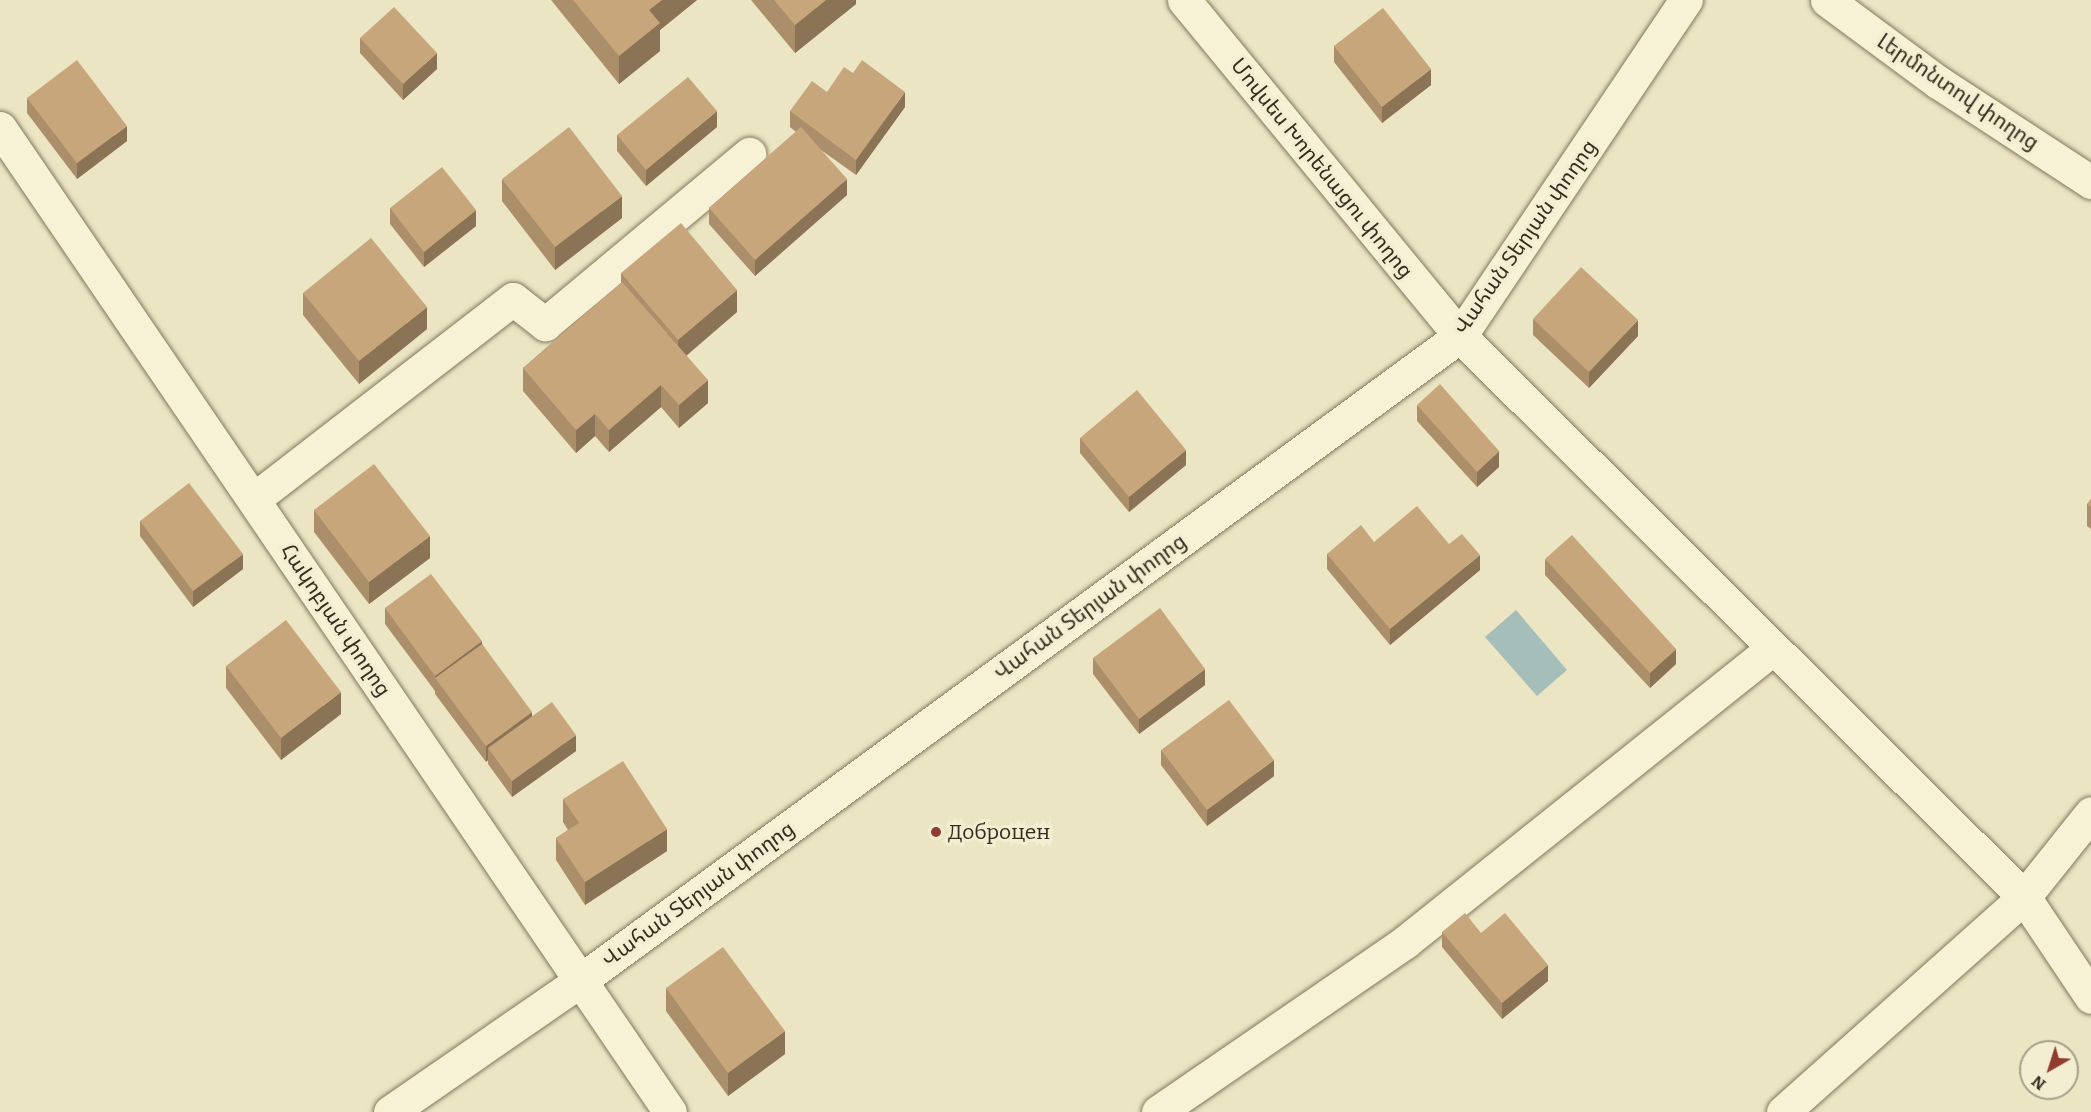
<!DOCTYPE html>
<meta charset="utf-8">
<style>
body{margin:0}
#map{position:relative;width:2091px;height:1112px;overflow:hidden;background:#ebe5c3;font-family:Bitter,"Noto Sans Armenian",serif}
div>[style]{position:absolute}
.water>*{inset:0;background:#a5beba}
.roads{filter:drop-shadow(0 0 2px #84775b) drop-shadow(0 0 2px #84775b)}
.street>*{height:33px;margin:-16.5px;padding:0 16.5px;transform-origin:16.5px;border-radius:16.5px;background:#f7f2d5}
.secondary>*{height:33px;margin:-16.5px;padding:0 16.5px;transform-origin:16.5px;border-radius:16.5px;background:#f7f2d5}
.wall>*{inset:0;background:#ab8f6a}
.shaded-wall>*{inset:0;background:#8b7456}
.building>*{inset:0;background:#c7a67b}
.dots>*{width:16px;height:16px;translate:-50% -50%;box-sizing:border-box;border:3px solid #f3eed2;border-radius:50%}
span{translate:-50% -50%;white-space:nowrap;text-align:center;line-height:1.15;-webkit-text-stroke:6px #f3eed2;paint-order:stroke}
.street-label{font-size:21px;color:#352c1e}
.poi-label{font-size:21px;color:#352c1e}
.left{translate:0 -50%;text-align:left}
.north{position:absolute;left:2019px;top:1040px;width:60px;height:60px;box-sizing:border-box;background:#f3eed2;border:2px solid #a7a08a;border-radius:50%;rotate:219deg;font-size:16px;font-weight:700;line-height:24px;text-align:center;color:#352c1e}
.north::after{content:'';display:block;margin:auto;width:21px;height:27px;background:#903c2e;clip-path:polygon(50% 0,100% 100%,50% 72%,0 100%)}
</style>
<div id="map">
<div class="water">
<div style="clip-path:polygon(1516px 610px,1567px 670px,1537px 696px,1485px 637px)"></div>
</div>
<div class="roads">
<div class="street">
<div style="left:1827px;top:0;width:138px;rotate:36.5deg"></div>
<div style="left:1938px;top:82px;width:183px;rotate:33.2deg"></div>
<div style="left:0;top:128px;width:1190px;rotate:55.75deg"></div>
<div style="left:1460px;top:336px;width:795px;rotate:44.85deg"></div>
<div style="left:2024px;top:897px;width:120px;rotate:56.2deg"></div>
<div style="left:254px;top:499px;width:327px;rotate:-37.7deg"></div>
<div style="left:513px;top:299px;width:41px;rotate:38deg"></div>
<div style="left:545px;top:324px;width:266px;rotate:-39.8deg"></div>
<div style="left:1158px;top:1112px;width:300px;rotate:-34.5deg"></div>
<div style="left:1405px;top:942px;width:470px;rotate:-38.6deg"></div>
<div style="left:1783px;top:1112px;width:323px;rotate:-41.7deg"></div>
<div style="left:2024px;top:897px;width:107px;rotate:-51.4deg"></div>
</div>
<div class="secondary">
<div style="left:1184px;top:0;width:435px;rotate:50.6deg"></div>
<div style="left:390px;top:1112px;width:232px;rotate:-34.6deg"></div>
<div style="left:581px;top:980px;width:1090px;rotate:-36.23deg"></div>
<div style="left:1460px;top:336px;width:405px;rotate:-56.1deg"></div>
</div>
</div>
<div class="wall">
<div style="clip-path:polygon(551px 0,697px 0,660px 30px,660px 51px,619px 84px)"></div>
<div style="clip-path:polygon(751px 0,856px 0,856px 4px,795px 53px)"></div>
<div style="clip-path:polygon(360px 38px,437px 69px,403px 100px,360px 53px)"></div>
<div style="clip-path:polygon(1334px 46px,1431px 85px,1382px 123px,1334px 62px)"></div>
<div style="clip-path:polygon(827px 92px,905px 107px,856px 175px,821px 150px,847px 195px,755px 276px,709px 224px,709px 208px,796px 132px,790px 127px,790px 111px)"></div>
<div style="clip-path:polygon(27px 98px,127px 141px,77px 179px,27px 113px)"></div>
<div style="clip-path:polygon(717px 127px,646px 186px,617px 151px,617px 135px)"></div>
<div style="clip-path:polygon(502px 179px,622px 218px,555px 270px,502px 201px)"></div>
<div style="clip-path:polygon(390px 208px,476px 226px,424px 267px,390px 224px)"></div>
<div style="clip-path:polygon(621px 273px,737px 312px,686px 355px,708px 403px,679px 428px,661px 407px,609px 452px,595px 436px,576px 453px,523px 391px,523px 368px,621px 283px)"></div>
<div style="clip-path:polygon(303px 293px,427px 329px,359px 384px,303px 315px)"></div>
<div style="clip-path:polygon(1533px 319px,1638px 336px,1589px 388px,1533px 335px)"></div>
<div style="clip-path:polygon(1417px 405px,1499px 467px,1477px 487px,1417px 421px)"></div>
<div style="clip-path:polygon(1080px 438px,1186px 465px,1129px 512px,1080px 453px)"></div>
<div style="clip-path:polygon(2091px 499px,2091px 529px,2087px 526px,2087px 504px)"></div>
<div style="clip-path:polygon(314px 510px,430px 558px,369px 604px,314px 532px)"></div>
<div style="clip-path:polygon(140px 521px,243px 569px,193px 607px,140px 536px)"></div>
<div style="clip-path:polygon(1374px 542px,1480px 570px,1390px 645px,1327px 569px,1327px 554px)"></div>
<div style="clip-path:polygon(1545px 559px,1676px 664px,1650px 688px,1545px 575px)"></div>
<div style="clip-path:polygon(385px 608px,482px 644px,532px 717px,576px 751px,512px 797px,488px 764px,488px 760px,486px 762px,435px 694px,435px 691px,385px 624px)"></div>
<div style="clip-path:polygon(1093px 658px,1205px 685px,1139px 734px,1093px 674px)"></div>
<div style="clip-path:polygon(226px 666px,341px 714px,281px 760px,226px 688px)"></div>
<div style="clip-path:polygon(1161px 750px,1274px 776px,1207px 826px,1161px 765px)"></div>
<div style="clip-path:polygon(563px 799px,667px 851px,585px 905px,556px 860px,556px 838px,568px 830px,563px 822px)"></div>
<div style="clip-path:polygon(1442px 932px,1481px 933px,1548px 981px,1502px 1019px,1442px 947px)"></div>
<div style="clip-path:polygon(666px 988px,785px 1054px,728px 1096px,666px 1011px)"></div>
</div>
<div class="shaded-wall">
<div style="clip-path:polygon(662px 0,697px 0,660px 30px,660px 51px,619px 84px,619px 56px,649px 10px)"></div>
<div style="clip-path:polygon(826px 0,856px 0,856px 4px,795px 53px,795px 25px)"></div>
<div style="clip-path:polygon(437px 53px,437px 69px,403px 100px,403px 84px)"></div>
<div style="clip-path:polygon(1431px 69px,1431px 85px,1382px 123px,1382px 107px)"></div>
<div style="clip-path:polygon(905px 92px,905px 107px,856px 175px,856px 160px)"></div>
<div style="clip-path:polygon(717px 111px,717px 127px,646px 186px,646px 170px)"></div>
<div style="clip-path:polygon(127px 126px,127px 141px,77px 179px,77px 163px)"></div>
<div style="clip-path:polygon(847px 179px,847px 195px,755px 276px,755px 260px)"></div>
<div style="clip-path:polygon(622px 196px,622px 218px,555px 270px,555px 247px)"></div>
<div style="clip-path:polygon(476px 210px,476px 226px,424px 267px,424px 252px)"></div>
<div style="clip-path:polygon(737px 290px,737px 312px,678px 363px,678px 340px)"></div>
<div style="clip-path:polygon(427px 307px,427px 329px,359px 384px,359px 361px)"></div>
<div style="clip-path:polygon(1638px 320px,1638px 336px,1589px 388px,1589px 372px)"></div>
<div style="clip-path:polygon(708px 380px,708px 403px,679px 428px,679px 405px)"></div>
<div style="clip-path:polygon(661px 385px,661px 407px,609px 452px,609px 430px)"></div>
<div style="clip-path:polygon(595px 414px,595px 436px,576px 453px,576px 430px)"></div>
<div style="clip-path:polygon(1186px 450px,1186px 465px,1129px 512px,1129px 497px)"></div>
<div style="clip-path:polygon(1499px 451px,1499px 467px,1477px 487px,1477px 472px)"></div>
<div style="clip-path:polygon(430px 536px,430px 558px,369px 604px,369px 582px)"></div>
<div style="clip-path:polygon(243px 554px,243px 569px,193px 607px,193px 591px)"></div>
<div style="clip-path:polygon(1480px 555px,1480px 570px,1390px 645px,1390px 629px)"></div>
<div style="clip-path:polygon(482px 641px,482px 657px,435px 678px,435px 691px,435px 676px)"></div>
<div style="clip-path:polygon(1676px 649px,1676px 664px,1650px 688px,1650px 673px)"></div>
<div style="clip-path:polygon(1205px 669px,1205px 685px,1139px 734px,1139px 719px)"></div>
<div style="clip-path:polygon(341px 692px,341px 714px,281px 760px,281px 738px)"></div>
<div style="clip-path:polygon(532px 712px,532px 728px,488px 748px,488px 760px,486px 762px,486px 746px)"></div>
<div style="clip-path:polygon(576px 735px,576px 751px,512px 797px,512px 781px)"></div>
<div style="clip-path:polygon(1274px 760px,1274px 776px,1207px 826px,1207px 810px)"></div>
<div style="clip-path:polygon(667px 829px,667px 851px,585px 905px,585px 882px)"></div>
<div style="clip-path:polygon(1548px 965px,1548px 981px,1502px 1019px,1502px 1003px)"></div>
<div style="clip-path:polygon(785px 1031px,785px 1054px,728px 1096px,728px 1073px)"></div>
</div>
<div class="building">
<div style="clip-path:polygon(573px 0,662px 0,649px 10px,660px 23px,619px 56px)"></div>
<div style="clip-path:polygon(774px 0,826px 0,795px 25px)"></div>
<div style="clip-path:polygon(394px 7px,437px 53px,403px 84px,360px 38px)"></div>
<div style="clip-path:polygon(1383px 8px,1431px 69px,1382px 107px,1334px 46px)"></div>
<div style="clip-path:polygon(77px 60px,127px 126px,77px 163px,27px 98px)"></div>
<div style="clip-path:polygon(862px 60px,905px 92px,856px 160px,790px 111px,812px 81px,827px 92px,844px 67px,853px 73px)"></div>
<div style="clip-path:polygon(688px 77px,717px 111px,646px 170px,617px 135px)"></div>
<div style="clip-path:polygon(569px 127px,622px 196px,555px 247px,502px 179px)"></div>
<div style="clip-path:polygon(801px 127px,847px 179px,755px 260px,709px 208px)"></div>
<div style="clip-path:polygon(442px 167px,476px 210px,424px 252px,390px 208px)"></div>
<div style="clip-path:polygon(681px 223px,737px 290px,678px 340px,621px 273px)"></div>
<div style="clip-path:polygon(371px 238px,427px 307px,359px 361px,303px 293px)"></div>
<div style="clip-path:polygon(1581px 267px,1638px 320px,1589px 372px,1533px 319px)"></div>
<div style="clip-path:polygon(622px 282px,708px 380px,679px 405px,661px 385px,609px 430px,595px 414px,576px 430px,523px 368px)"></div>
<div style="clip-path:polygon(1440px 384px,1499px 451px,1477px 472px,1417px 405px)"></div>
<div style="clip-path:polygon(1137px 390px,1186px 450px,1129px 497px,1080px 438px)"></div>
<div style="clip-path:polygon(374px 464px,430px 536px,369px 582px,314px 510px)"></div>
<div style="clip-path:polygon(189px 483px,243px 554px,193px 591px,140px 521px)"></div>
<div style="clip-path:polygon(2091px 499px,2091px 507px,2087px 504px)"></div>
<div style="clip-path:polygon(1417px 506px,1449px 544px,1462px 534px,1480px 555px,1390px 629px,1327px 554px,1361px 525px,1374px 542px)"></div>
<div style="clip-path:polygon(1572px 535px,1676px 649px,1650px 673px,1545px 559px)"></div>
<div style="clip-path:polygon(431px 574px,482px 641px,435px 676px,385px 608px)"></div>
<div style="clip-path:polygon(1160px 608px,1205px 669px,1139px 719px,1093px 658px)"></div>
<div style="clip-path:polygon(286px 620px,341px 692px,281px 738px,226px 666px)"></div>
<div style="clip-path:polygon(482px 644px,532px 712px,486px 746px,435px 678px)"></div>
<div style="clip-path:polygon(1229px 700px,1274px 760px,1207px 810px,1161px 750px)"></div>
<div style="clip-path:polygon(552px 702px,576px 735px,512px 781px,488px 748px)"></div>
<div style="clip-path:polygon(623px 761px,667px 829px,585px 882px,556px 838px,579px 823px,563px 799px)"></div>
<div style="clip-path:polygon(1465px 913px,1481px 933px,1505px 913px,1548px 965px,1502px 1003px,1442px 932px)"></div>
<div style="clip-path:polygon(723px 947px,785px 1031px,728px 1073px,666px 988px)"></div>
</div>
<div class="dots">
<div style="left:936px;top:832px;background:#903c2e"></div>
</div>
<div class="street-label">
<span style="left:1958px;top:92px;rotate:34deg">Լերմոնտով փողոց</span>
<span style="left:1322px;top:168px;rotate:51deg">Մովսես Խորենացու փողոց</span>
<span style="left:1525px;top:237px;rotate:-55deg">Վահան Տերյան փողոց</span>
<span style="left:1090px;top:607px;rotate:-36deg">Վահան Տերյան փողոց</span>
<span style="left:336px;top:620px;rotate:56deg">Հակոբյան փողոց</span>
<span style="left:698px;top:894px;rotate:-36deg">Վահան Տերյան փողոց</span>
</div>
<div class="poi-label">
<span class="left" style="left:948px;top:832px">Доброцен</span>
</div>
<div class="north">N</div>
</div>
